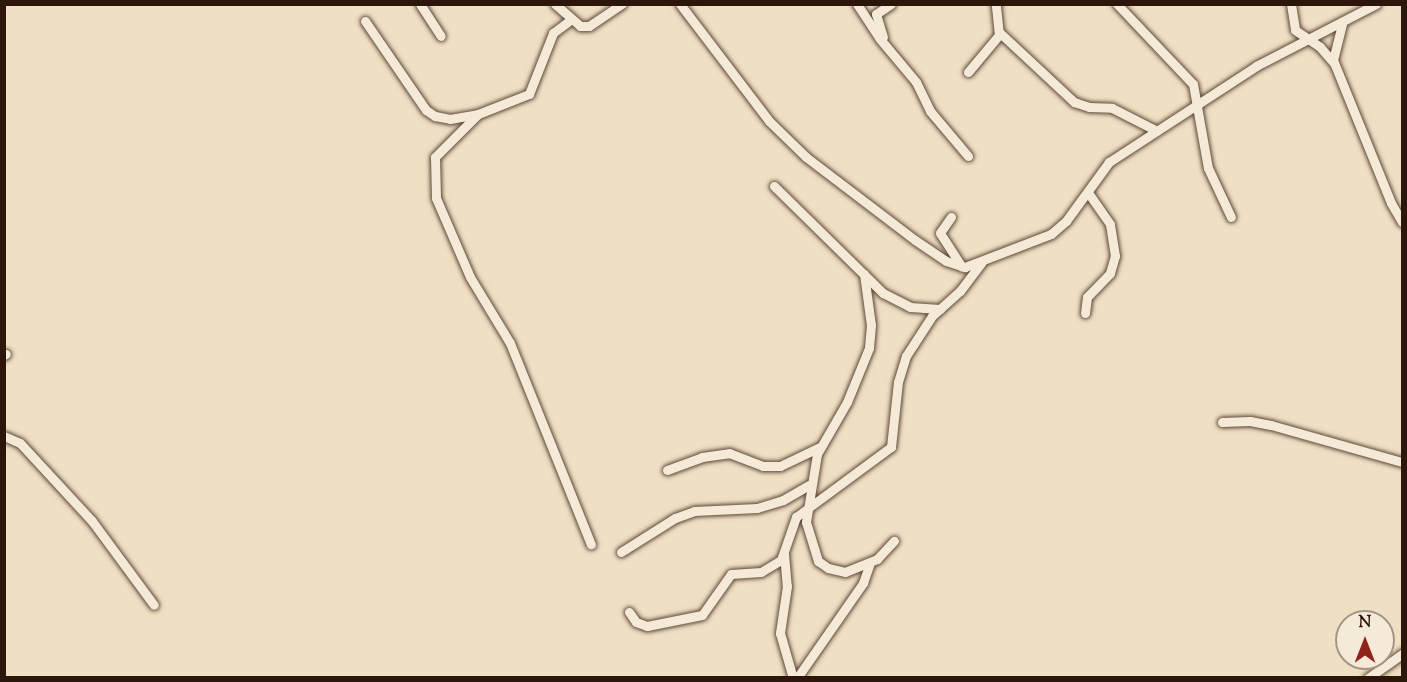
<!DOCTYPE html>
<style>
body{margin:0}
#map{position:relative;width:1407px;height:682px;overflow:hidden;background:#efdfc3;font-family:"Sorts Mill Goudy",serif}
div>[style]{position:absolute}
.roads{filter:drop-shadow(0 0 2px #5e4839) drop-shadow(0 0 2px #5e4839)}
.street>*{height:9px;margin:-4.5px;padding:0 4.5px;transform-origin:4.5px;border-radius:4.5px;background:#f5ead8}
span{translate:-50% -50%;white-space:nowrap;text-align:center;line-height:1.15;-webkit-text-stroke:6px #f5ead8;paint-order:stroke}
.frame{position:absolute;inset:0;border:6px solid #2d150b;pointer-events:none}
.north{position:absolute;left:1335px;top:610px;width:60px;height:60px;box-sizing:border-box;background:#f5ead8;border:2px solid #a59586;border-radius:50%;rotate:0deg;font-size:16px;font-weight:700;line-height:24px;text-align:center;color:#2d150b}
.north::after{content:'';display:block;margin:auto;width:21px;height:27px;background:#8f2418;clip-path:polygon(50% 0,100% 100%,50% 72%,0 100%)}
</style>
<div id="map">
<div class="roads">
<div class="street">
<div style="left:420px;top:4px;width:38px;rotate:57deg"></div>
<div style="left:555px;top:4px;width:33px;rotate:41deg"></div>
<div style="left:580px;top:26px;width:9px"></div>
<div style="left:589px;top:26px;width:40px;rotate:-34deg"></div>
<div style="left:680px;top:4px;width:147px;rotate:52.7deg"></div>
<div style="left:769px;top:121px;width:52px;rotate:44.2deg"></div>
<div style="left:806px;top:157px;width:137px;rotate:37.3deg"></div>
<div style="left:915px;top:240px;width:37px;rotate:34deg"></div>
<div style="left:946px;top:261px;width:20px;rotate:18deg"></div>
<div style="left:965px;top:267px;width:92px;rotate:-21deg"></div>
<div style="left:1051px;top:234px;width:20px;rotate:-41deg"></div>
<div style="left:1066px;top:221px;width:73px;rotate:-53.9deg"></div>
<div style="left:1109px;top:162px;width:176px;rotate:-33.1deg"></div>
<div style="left:1256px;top:66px;width:135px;rotate:-27.3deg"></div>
<div style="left:857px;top:4px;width:42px;rotate:56.7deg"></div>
<div style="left:880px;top:39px;width:56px;rotate:50.1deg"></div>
<div style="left:916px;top:82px;width:32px;rotate:64deg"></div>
<div style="left:930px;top:111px;width:59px;rotate:49.8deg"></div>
<div style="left:1117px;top:4px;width:110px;rotate:46.5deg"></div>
<div style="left:1193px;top:84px;width:85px;rotate:79.9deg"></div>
<div style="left:1208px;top:168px;width:54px;rotate:64.9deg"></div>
<div style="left:1291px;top:4px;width:26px;rotate:81deg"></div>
<div style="left:1295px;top:30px;width:30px;rotate:34deg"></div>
<div style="left:1320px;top:47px;width:21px;rotate:49deg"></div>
<div style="left:365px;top:21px;width:108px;rotate:55.6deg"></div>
<div style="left:426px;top:110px;width:11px;rotate:34deg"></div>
<div style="left:435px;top:116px;width:15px;rotate:11deg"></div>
<div style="left:450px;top:119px;width:28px;rotate:-10deg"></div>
<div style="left:478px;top:114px;width:55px;rotate:-21.4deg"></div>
<div style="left:529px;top:94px;width:66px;rotate:-68.5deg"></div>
<div style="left:553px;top:33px;width:21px;rotate:-37deg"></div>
<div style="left:1342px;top:24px;width:37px;rotate:104deg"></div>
<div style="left:1333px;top:60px;width:154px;rotate:67.9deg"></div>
<div style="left:1391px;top:203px;width:22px;rotate:60deg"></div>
<div style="left:999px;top:32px;width:103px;rotate:43deg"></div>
<div style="left:1074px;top:102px;width:16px;rotate:18deg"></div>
<div style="left:1089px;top:107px;width:23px;rotate:2deg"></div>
<div style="left:1112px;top:108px;width:48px;rotate:27.1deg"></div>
<div style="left:883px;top:37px;width:24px;rotate:-107deg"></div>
<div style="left:876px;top:14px;width:18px;rotate:-34deg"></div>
<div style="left:968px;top:72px;width:48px;rotate:-50deg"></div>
<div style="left:999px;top:35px;width:31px;rotate:-96deg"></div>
<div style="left:478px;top:114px;width:61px;rotate:135deg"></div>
<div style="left:435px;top:157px;width:41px;rotate:88.6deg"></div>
<div style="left:436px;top:198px;width:86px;rotate:66.7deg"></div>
<div style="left:470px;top:277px;width:77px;rotate:58.8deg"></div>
<div style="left:510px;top:343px;width:217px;rotate:68.1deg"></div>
<div style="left:774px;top:186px;width:153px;rotate:44.5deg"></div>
<div style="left:883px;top:293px;width:30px;rotate:27deg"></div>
<div style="left:910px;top:307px;width:30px;rotate:4deg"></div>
<div style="left:951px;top:217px;width:19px;rotate:125deg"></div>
<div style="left:940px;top:233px;width:40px;rotate:57.1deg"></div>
<div style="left:864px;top:274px;width:51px;rotate:82.2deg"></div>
<div style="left:871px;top:325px;width:23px;rotate:95deg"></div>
<div style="left:869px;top:348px;width:58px;rotate:112.2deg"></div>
<div style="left:847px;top:402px;width:60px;rotate:120deg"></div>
<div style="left:817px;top:454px;width:69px;rotate:99.2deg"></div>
<div style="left:806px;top:522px;width:41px;rotate:72.9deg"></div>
<div style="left:818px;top:561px;width:12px;rotate:35deg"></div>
<div style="left:828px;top:568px;width:17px;rotate:13deg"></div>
<div style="left:845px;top:572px;width:35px;rotate:-22deg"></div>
<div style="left:877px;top:559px;width:25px;rotate:-47deg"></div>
<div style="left:1085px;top:313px;width:16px;rotate:-83deg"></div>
<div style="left:1087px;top:297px;width:33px;rotate:-46deg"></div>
<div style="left:1110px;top:273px;width:18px;rotate:-74deg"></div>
<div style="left:1115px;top:256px;width:32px;rotate:-99deg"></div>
<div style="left:1110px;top:224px;width:38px;rotate:-125deg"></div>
<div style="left:4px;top:355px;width:2px;rotate:-27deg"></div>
<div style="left:1222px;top:422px;width:28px;rotate:-2deg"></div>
<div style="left:1250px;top:421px;width:21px;rotate:11deg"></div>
<div style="left:1271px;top:425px;width:136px;rotate:15.8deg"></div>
<div style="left:4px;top:436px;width:17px;rotate:24deg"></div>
<div style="left:20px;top:443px;width:106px;rotate:47.3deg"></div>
<div style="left:92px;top:521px;width:104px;rotate:53.6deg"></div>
<div style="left:667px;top:470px;width:37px;rotate:-20deg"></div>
<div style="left:702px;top:457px;width:27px;rotate:-8deg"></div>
<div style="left:729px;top:453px;width:36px;rotate:21deg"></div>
<div style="left:763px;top:466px;width:17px"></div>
<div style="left:780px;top:466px;width:44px;rotate:-25.4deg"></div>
<div style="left:621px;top:552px;width:64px;rotate:-32.2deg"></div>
<div style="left:675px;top:518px;width:20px;rotate:-20deg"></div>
<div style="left:694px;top:511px;width:63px;rotate:-2.7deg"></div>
<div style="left:757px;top:508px;width:27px;rotate:-17deg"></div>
<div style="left:783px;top:500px;width:30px;rotate:-30deg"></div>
<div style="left:784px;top:554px;width:32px;rotate:85deg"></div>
<div style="left:787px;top:586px;width:48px;rotate:98.5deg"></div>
<div style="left:780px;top:633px;width:47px;rotate:73.9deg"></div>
<div style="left:629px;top:612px;width:12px;rotate:55deg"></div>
<div style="left:636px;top:622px;width:12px;rotate:20deg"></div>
<div style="left:647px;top:626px;width:56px;rotate:-11.3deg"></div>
<div style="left:702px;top:615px;width:50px;rotate:-54.7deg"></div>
<div style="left:731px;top:574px;width:30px;rotate:-4deg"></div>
<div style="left:761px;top:572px;width:23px;rotate:-31deg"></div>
<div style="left:781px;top:560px;width:46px;rotate:-70.8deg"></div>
<div style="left:796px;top:517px;width:118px;rotate:-36.4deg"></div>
<div style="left:891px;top:447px;width:65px;rotate:-83.9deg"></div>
<div style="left:898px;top:382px;width:27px;rotate:-73deg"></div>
<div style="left:906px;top:356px;width:48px;rotate:-57deg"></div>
<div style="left:932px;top:316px;width:38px;rotate:-42deg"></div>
<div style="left:960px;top:291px;width:36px;rotate:-53deg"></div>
<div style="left:797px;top:678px;width:116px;rotate:-55.2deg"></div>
<div style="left:863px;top:583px;width:21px;rotate:-71deg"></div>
<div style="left:1368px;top:678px;width:42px;rotate:-35.2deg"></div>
</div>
</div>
<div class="frame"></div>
<div class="north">N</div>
</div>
